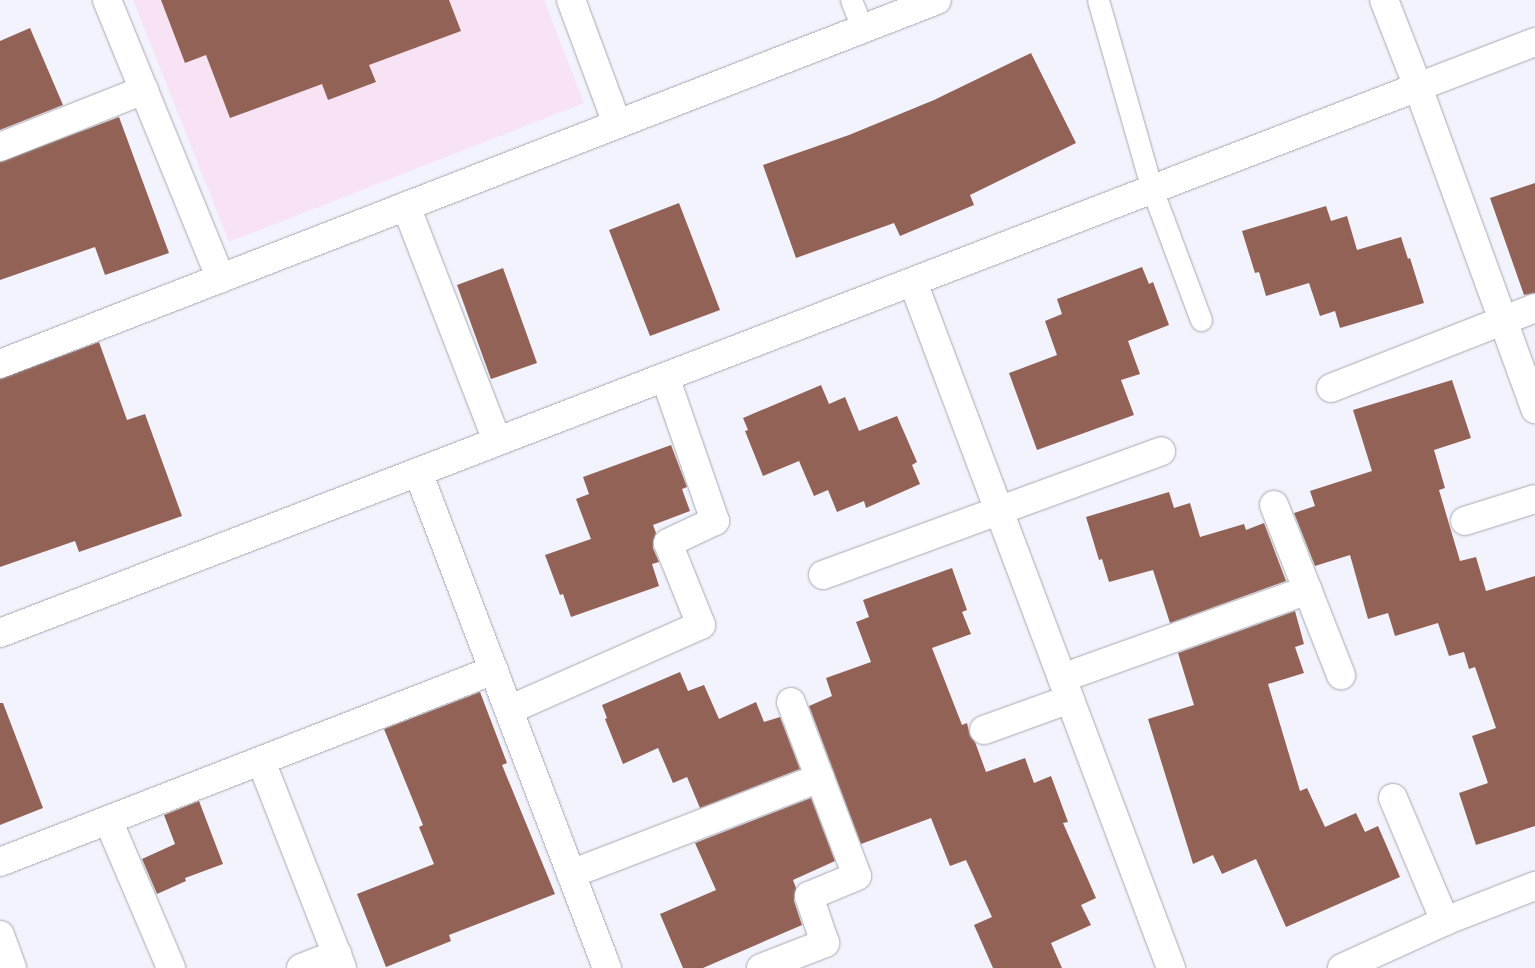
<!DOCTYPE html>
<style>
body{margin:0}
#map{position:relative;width:1535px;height:968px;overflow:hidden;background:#f3f3fd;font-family:"Fira Sans Condensed",sans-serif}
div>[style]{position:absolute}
.education>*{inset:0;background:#f7e3f3}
.building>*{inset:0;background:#926256}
.roads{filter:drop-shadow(0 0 1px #a8a8b1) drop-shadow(0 0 1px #a8a8b1)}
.lane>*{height:21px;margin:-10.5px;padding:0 10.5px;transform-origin:10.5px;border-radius:10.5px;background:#fff}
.street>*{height:28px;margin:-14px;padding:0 14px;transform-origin:14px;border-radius:14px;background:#fff}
span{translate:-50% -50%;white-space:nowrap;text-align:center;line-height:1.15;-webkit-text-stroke:4.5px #fff;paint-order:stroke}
</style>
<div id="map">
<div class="education">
<div style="clip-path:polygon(133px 0,544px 0,584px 103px,229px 242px)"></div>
</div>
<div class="building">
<div style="clip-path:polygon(161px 0,449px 0,461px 31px,369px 65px,376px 82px,328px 100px,322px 84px,230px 118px,206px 55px,185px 63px)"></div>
<div style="clip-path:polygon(30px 28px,63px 105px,0 130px,0 41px)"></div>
<div style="clip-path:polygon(1031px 53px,1076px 143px,970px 195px,974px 205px,900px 236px,894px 223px,796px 258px,763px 165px,849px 135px,934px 100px)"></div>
<div style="clip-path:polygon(119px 117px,169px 253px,105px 275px,95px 247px,0 280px,0 162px)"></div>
<div style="clip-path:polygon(1535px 183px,1535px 293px,1524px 295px,1490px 198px)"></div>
<div style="clip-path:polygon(679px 203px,720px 310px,650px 336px,609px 230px)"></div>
<div style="clip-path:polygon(1326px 206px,1331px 221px,1347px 216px,1357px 250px,1401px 237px,1408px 259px,1410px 258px,1424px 303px,1340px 328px,1335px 311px,1320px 316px,1309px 283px,1266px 296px,1259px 272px,1255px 273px,1242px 231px)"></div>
<div style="clip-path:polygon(1142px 267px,1149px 284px,1153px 282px,1169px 325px,1128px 341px,1140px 374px,1121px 380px,1134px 415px,1037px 450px,1009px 373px,1057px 355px,1045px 321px,1062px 314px,1057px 299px)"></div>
<div style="clip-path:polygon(503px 268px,537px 363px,491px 379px,457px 285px)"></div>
<div style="clip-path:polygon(99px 342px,127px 420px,145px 414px,182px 516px,79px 552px,75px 541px,0 567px,0 379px)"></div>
<div style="clip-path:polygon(1452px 380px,1471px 438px,1434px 450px,1445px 488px,1439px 490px,1460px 561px,1476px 557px,1486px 591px,1535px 576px,1535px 826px,1476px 845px,1459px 793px,1488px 783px,1472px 736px,1496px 728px,1475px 667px,1469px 669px,1464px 652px,1449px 656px,1438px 623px,1395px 636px,1388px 613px,1368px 619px,1350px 555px,1315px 566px,1294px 513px,1315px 506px,1310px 491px,1372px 471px,1353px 410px)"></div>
<div style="clip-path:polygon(821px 385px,829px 404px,845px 397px,859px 431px,897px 416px,917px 462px,912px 465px,920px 484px,866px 508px,864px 501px,837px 512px,828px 490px,814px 496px,799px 461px,763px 476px,745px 431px,748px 430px,743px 418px)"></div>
<div style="clip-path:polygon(671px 445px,687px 487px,682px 489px,690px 511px,653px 525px,656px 533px,653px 541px,653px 548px,659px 562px,652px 564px,659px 586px,571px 617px,563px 594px,560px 595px,545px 555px,591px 539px,576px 499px,589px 494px,583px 477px)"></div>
<div style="clip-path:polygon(1169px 492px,1174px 508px,1190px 503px,1200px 537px,1244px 524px,1246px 530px,1264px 523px,1286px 581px,1170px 623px,1153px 570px,1109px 582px,1102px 559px,1099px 560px,1086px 517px)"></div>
<div style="clip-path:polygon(952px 568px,967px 610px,962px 612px,971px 634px,932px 648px,962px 725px,967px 723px,970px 736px,975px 742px,986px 772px,1025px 758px,1034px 783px,1051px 776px,1068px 822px,1063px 823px,1096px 898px,1081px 905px,1091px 925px,1051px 943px,1062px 968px,993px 968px,974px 925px,992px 917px,966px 860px,950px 866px,931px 818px,861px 844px,809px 706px,832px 696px,826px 678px,871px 662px,856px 622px,869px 617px,863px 600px)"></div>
<div style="clip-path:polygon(1295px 611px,1304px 644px,1295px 647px,1304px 673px,1268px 684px,1300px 791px,1307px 788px,1325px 827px,1356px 813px,1365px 832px,1378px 826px,1400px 877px,1286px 927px,1256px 859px,1222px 874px,1213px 855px,1193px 864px,1148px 719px,1194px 705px,1178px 653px)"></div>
<div style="clip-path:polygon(680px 672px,688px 691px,704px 685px,719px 719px,756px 702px,764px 722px,780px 717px,800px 769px,700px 808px,687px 777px,673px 783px,658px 748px,623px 764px,605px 719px,607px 718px,602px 705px)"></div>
<div style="clip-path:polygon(480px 692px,507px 763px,502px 765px,555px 894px,449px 935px,451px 941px,386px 967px,357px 894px,434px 864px,419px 827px,423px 825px,384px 729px)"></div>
<div style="clip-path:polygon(0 703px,3px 703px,43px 808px,0 825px)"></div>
<div style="clip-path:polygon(811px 798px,835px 861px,793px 880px,796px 888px,794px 901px,802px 925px,703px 968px,683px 968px,660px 914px,716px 890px,695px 843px)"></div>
<div style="clip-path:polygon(199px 801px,223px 864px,185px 878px,186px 881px,157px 894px,142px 859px,175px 844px,164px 815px)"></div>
</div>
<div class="roads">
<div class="lane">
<div style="left:851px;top:0;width:31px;rotate:68deg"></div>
<div style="left:1098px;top:0;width:197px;rotate:74.1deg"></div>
<div style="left:1152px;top:189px;width:140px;rotate:69.5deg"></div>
</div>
<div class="street">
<div style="left:107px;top:0;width:301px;rotate:67.8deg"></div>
<div style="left:571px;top:0;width:132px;rotate:69.6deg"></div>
<div style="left:1535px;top:42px;width:125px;rotate:159deg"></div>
<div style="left:1418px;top:87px;width:343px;rotate:70deg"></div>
<div style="left:0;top:147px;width:155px;rotate:-21.6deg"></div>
<div style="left:406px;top:206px;width:252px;rotate:68.8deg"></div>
<div style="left:913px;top:282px;width:733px;rotate:69.39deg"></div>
<div style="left:0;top:364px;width:1005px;rotate:-21.23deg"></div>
<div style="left:1331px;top:388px;width:219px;rotate:-21.4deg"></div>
<div style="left:418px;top:472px;width:531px;rotate:69.14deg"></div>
<div style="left:1274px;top:505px;width:183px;rotate:68.5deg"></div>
<div style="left:1465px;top:521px;width:73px;rotate:-17.4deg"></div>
<div style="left:823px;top:575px;width:360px;rotate:-20.1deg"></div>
<div style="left:0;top:633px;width:1519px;rotate:-21.06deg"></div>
<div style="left:1418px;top:87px;width:93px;rotate:-111.3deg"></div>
<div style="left:1062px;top:678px;width:261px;rotate:-19.7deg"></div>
<div style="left:509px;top:710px;width:210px;rotate:-23.9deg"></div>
<div style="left:701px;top:625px;width:88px;rotate:-111.9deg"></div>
<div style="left:668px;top:543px;width:52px;rotate:-25.1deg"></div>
<div style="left:715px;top:521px;width:152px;rotate:-109.1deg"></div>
<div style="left:984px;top:730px;width:91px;rotate:-19.8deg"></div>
<div style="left:261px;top:761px;width:222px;rotate:68.6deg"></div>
<div style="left:1393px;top:798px;width:134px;rotate:67.1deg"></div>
<div style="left:108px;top:820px;width:161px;rotate:66.9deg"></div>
<div style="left:0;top:862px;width:530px;rotate:-21.24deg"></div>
<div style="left:571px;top:874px;width:267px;rotate:-21.1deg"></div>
<div style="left:0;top:935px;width:35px;rotate:70deg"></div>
<div style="left:301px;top:968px;width:39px;rotate:-21deg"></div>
<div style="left:761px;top:968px;width:69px;rotate:-21.3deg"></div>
<div style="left:825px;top:943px;width:50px;rotate:-108.8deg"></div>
<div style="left:809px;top:896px;width:52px;rotate:-22.6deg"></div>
<div style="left:857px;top:876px;width:186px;rotate:-110.8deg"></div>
<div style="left:1342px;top:968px;width:113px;rotate:-24.5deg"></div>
<div style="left:1445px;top:921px;width:97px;rotate:-21.3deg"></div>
</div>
</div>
</div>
